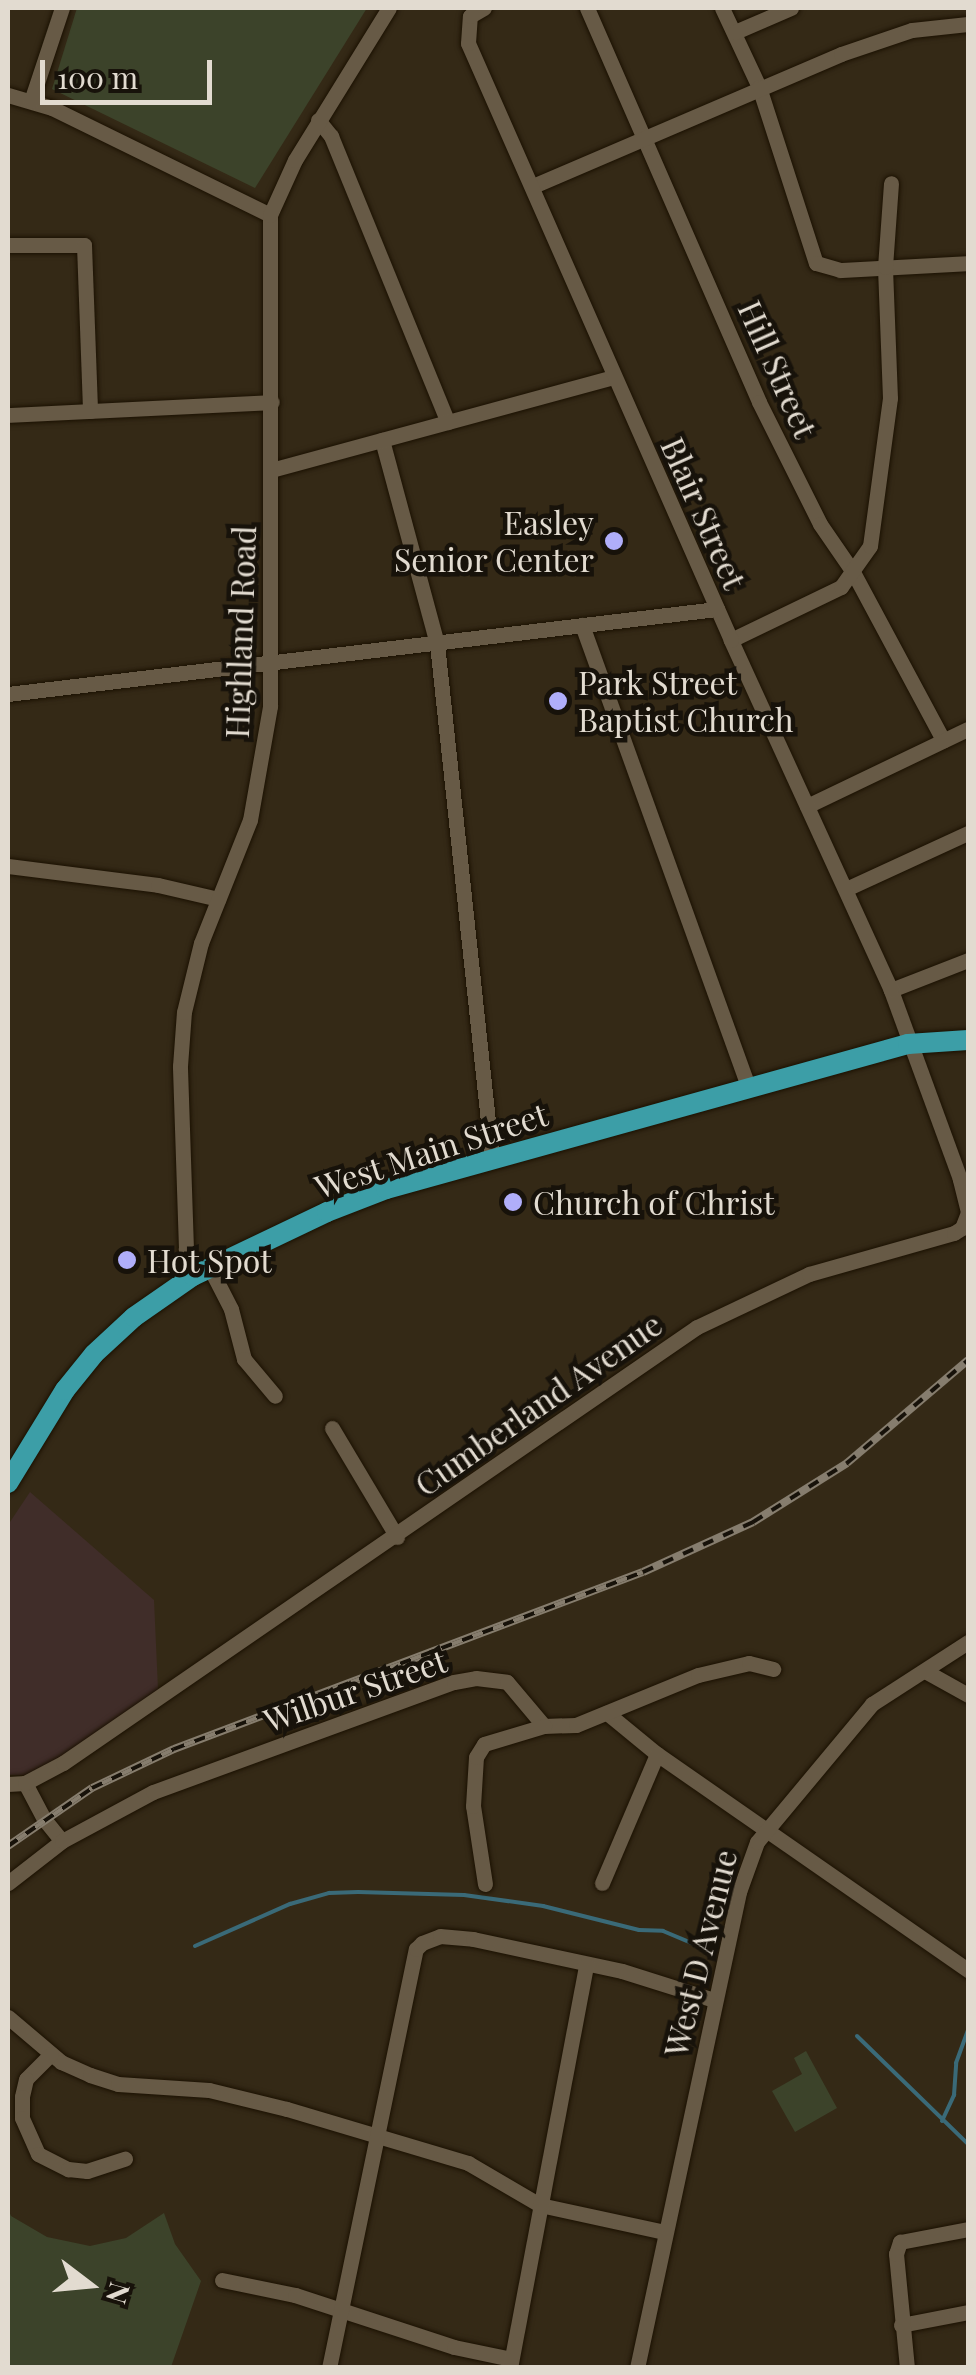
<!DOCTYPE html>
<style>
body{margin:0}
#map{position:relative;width:976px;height:2375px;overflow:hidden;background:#342916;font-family:"Playfair Display",serif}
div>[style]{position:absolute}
.commercial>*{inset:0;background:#402d29}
.green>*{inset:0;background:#3c432a}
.stream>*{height:4px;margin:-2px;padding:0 2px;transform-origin:2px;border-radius:2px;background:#3a6a78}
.roads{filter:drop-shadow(0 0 2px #1b1102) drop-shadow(0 0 2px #1b1102)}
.minor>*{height:15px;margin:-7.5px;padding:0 7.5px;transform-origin:7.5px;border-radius:7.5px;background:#675a46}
.major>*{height:20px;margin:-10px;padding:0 10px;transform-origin:10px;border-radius:10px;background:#3c9ea7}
.rail>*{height:8px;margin-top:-4px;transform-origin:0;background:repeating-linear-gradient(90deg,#17120a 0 11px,#867d6e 0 22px);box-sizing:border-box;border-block:2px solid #867d6e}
.dots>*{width:28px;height:28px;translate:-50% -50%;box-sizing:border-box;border:5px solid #17120a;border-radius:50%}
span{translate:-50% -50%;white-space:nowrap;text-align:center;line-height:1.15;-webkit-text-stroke:9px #17120a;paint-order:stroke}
.street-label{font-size:32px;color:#e2dbd0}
.poi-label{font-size:32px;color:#e2dbd0}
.right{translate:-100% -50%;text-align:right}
.left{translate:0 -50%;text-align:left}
.frame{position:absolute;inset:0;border:10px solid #e2dbd0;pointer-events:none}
.north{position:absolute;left:40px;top:2235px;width:100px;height:100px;-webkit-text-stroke:8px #17120a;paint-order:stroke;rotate:106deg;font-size:28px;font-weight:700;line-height:40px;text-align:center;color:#e2dbd0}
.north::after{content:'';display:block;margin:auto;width:35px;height:45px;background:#e2dbd0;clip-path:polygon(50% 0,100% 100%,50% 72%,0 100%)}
.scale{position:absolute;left:40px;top:60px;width:172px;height:45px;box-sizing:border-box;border:5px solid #e2dbd0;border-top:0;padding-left:12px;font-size:30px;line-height:35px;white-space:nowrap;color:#e2dbd0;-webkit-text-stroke:8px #17120a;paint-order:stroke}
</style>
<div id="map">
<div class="commercial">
<div style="clip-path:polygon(30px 1492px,154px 1600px,158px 1689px,57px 1761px,24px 1775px,8px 1775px,8px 1525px)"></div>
</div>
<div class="green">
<div style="clip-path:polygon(77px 8px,367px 8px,255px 188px,52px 89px)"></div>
<div style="clip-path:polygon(806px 2051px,837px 2108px,795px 2132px,772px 2091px,802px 2074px,794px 2058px)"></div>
<div style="clip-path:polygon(8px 2209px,11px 2216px,47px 2237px,90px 2246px,126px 2238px,164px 2213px,175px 2244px,201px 2281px,171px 2367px,8px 2367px)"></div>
</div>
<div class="stream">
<div style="left:195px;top:1946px;width:104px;rotate:-23.9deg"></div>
<div style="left:290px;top:1904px;width:41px;rotate:-15.8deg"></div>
<div style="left:329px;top:1893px;width:29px;rotate:-2deg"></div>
<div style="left:358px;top:1892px;width:106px;rotate:1.6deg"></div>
<div style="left:464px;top:1895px;width:80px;rotate:7.9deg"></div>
<div style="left:543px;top:1906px;width:99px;rotate:14deg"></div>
<div style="left:639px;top:1930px;width:24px;rotate:2deg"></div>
<div style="left:663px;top:1931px;width:41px;rotate:22.8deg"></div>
<div style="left:857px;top:2036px;width:155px;rotate:44.2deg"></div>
<div style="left:942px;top:2121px;width:29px;rotate:-65deg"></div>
<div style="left:954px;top:2095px;width:32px;rotate:-86deg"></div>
<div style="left:956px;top:2063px;width:35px;rotate:-70deg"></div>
</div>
<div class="roads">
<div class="minor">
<div style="left:587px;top:8px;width:430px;rotate:66.4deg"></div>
<div style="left:759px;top:402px;width:136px;rotate:63.4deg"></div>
<div style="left:820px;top:524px;width:58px;rotate:55.5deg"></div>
<div style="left:853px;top:572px;width:191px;rotate:61.8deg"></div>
<div style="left:722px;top:8px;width:87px;rotate:64.9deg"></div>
<div style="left:759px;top:87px;width:185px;rotate:72.1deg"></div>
<div style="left:816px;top:263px;width:25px;rotate:16deg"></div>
<div style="left:840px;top:270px;width:128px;rotate:-3.1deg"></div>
<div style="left:735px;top:32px;width:61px;rotate:-23.2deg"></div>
<div style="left:8px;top:95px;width:46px;rotate:16.5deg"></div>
<div style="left:52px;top:108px;width:243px;rotate:26.1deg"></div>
<div style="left:31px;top:101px;width:98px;rotate:-71.6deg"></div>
<div style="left:318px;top:120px;width:21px;rotate:51deg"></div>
<div style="left:331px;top:136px;width:309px;rotate:67.8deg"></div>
<div style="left:533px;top:186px;width:335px;rotate:-23.2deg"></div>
<div style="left:841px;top:54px;width:75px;rotate:-18.7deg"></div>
<div style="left:912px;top:30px;width:56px;rotate:-6.1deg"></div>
<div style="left:8px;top:245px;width:76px"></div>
<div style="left:84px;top:245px;width:166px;rotate:87.9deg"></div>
<div style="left:8px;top:415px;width:264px;rotate:-2.8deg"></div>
<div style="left:382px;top:440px;width:211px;rotate:74.9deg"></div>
<div style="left:437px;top:644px;width:518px;rotate:83.9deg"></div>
<div style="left:271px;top:470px;width:354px;rotate:-15.2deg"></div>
<div style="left:582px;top:625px;width:491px;rotate:70.2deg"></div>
<div style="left:731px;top:640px;width:122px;rotate:-25.7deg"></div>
<div style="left:841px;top:587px;width:50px;rotate:-54.7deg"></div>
<div style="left:870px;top:546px;width:149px;rotate:-82.3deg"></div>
<div style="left:890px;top:398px;width:131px;rotate:-92.2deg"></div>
<div style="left:885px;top:267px;width:84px;rotate:-85.9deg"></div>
<div style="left:8px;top:694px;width:714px;rotate:-6.84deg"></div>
<div style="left:807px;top:806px;width:178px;rotate:-25.6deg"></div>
<div style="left:8px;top:866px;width:151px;rotate:7.2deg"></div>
<div style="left:158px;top:885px;width:62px;rotate:13.1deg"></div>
<div style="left:846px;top:889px;width:134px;rotate:-24.7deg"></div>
<div style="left:891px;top:990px;width:83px;rotate:-21.3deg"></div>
<div style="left:210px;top:1268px;width:46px;rotate:62.9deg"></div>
<div style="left:231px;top:1309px;width:52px;rotate:75.4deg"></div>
<div style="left:244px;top:1359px;width:48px;rotate:50deg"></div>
<div style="left:193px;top:1276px;width:28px;rotate:-105deg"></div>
<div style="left:186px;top:1249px;width:183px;rotate:-91.9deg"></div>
<div style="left:180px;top:1066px;width:54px;rotate:-85.8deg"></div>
<div style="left:184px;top:1012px;width:71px;rotate:-76.2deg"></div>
<div style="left:201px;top:943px;width:132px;rotate:-68.3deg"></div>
<div style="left:250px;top:820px;width:116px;rotate:-80deg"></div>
<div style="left:270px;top:706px;width:491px;rotate:-90deg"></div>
<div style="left:270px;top:215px;width:60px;rotate:-65.6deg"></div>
<div style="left:295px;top:160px;width:179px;rotate:-58.3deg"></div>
<div style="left:332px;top:1428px;width:127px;rotate:59.2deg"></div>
<div style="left:925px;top:1671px;width:49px;rotate:29.2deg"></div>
<div style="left:607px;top:1713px;width:65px;rotate:39.4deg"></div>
<div style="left:657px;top:1754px;width:379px;rotate:34.8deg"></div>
<div style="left:25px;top:1783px;width:41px;rotate:62.2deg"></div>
<div style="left:44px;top:1819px;width:28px;rotate:51deg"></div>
<div style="left:8px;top:1784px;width:17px;rotate:-3deg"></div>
<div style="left:25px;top:1783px;width:43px;rotate:-27.8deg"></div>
<div style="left:63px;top:1763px;width:769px;rotate:-34.52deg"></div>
<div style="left:697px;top:1327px;width:124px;rotate:-25.3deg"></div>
<div style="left:809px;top:1274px;width:151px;rotate:-15.8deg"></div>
<div style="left:954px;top:1233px;width:9px;rotate:-32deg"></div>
<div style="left:962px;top:1228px;width:17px;rotate:-69deg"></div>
<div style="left:968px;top:1212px;width:34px;rotate:-104deg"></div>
<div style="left:960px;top:1179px;width:201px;rotate:-110.1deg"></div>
<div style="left:891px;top:990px;width:385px;rotate:-114.6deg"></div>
<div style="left:731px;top:640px;width:652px;rotate:-113.78deg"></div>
<div style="left:468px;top:43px;width:27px;rotate:-86deg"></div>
<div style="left:470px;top:16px;width:16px;rotate:-30deg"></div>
<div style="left:8px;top:1883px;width:68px;rotate:-37.9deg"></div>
<div style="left:62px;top:1841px;width:103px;rotate:-28.3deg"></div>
<div style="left:153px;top:1792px;width:320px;rotate:-20.1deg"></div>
<div style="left:454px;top:1682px;width:22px;rotate:-10deg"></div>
<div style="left:476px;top:1678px;width:31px;rotate:7deg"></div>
<div style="left:507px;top:1682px;width:57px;rotate:49.9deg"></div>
<div style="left:544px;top:1726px;width:32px;rotate:-2deg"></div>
<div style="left:576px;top:1725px;width:132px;rotate:-22.3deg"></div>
<div style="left:698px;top:1675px;width:52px;rotate:-13.2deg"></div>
<div style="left:749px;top:1663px;width:25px;rotate:14deg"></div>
<div style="left:602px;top:1883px;width:140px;rotate:-66.9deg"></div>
<div style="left:485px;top:1884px;width:79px;rotate:-98.7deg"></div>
<div style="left:473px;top:1806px;width:49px;rotate:-86.5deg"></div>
<div style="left:476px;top:1757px;width:15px;rotate:-58deg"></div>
<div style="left:484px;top:1744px;width:63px;rotate:-16.7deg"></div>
<div style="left:8px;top:2017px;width:70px;rotate:40.3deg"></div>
<div style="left:61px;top:2062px;width:32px;rotate:24deg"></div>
<div style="left:90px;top:2075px;width:29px;rotate:18deg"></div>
<div style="left:118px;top:2084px;width:91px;rotate:3.8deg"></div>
<div style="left:209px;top:2090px;width:80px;rotate:13.7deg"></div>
<div style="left:287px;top:2109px;width:189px;rotate:16.6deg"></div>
<div style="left:468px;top:2163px;width:83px;rotate:30.3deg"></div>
<div style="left:540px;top:2205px;width:128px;rotate:12.2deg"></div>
<div style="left:51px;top:2054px;width:35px;rotate:135deg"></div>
<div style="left:26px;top:2079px;width:18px;rotate:103deg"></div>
<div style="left:22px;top:2097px;width:21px;rotate:90deg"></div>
<div style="left:22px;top:2118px;width:39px;rotate:66deg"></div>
<div style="left:38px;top:2154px;width:34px;rotate:27deg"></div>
<div style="left:68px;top:2169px;width:19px;rotate:6deg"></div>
<div style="left:87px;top:2171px;width:40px;rotate:-18deg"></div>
<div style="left:222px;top:2280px;width:75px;rotate:11.6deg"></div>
<div style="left:295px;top:2295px;width:167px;rotate:18.1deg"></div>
<div style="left:454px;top:2347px;width:58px;rotate:11.9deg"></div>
<div style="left:901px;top:2325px;width:68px;rotate:-11deg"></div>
<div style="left:329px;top:2368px;width:428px;rotate:-78.3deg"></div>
<div style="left:416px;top:1949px;width:8px;rotate:-45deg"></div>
<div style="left:422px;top:1943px;width:19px;rotate:-21deg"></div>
<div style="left:440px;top:1936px;width:33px;rotate:5deg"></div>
<div style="left:473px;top:1939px;width:152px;rotate:12.1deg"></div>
<div style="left:622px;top:1971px;width:96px;rotate:17.5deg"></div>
<div style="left:510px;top:2368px;width:411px;rotate:-79.3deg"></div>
<div style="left:637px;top:2368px;width:487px;rotate:-77.9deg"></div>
<div style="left:739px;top:1892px;width:53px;rotate:-70.2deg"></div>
<div style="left:757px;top:1842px;width:180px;rotate:-50.2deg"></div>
<div style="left:872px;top:1704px;width:114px;rotate:-32.9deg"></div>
<div style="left:907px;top:2368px;width:115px;rotate:-95.5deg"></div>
<div style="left:896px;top:2254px;width:13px;rotate:-72deg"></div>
<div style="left:900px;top:2242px;width:69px;rotate:-10.8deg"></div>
</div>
<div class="major">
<div style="left:8px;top:1483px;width:109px;rotate:-58.5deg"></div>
<div style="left:65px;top:1390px;width:46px;rotate:-51.1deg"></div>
<div style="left:94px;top:1354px;width:54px;rotate:-42.8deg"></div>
<div style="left:134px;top:1317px;width:72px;rotate:-34.8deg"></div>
<div style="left:193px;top:1276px;width:148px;rotate:-25.5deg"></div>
<div style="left:327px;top:1212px;width:63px;rotate:-21.3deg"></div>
<div style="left:386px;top:1189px;width:542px;rotate:-15.52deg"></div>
<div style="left:908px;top:1044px;width:60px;rotate:-3.8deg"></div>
</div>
</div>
<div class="rail">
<div style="left:8px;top:1846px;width:102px;rotate:-34.6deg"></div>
<div style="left:92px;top:1788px;width:91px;rotate:-25.4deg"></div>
<div style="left:174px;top:1749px;width:501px;rotate:-20.68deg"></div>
<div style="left:643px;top:1572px;width:121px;rotate:-24.4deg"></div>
<div style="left:753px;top:1522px;width:111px;rotate:-32.1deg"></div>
<div style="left:847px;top:1463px;width:159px;rotate:-40.4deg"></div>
</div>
<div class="dots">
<div style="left:614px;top:541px;background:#b0aefa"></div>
<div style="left:558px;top:701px;background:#b0aefa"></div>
<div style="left:513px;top:1202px;background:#b0aefa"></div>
<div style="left:127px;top:1260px;background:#b0aefa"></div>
</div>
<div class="street-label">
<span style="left:778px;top:369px;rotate:66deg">Hill Street</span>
<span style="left:704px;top:513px;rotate:66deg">Blair Street</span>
<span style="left:240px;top:632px;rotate:-88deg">Highland Road</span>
<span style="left:431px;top:1150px;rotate:-18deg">West Main Street</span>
<span style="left:538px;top:1404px;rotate:-35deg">Cumberland Avenue</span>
<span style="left:355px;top:1690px;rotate:-19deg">Wilbur Street</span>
<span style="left:700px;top:1953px;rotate:-76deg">West D Avenue</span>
</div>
<div class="poi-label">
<span class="right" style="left:594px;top:541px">Easley<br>Senior Center</span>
<span class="left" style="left:578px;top:701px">Park Street<br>Baptist Church</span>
<span class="left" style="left:533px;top:1202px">Church of Christ</span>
<span class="left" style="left:147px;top:1260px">Hot Spot</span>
</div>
<div class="frame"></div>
<div class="north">N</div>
<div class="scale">100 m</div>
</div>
